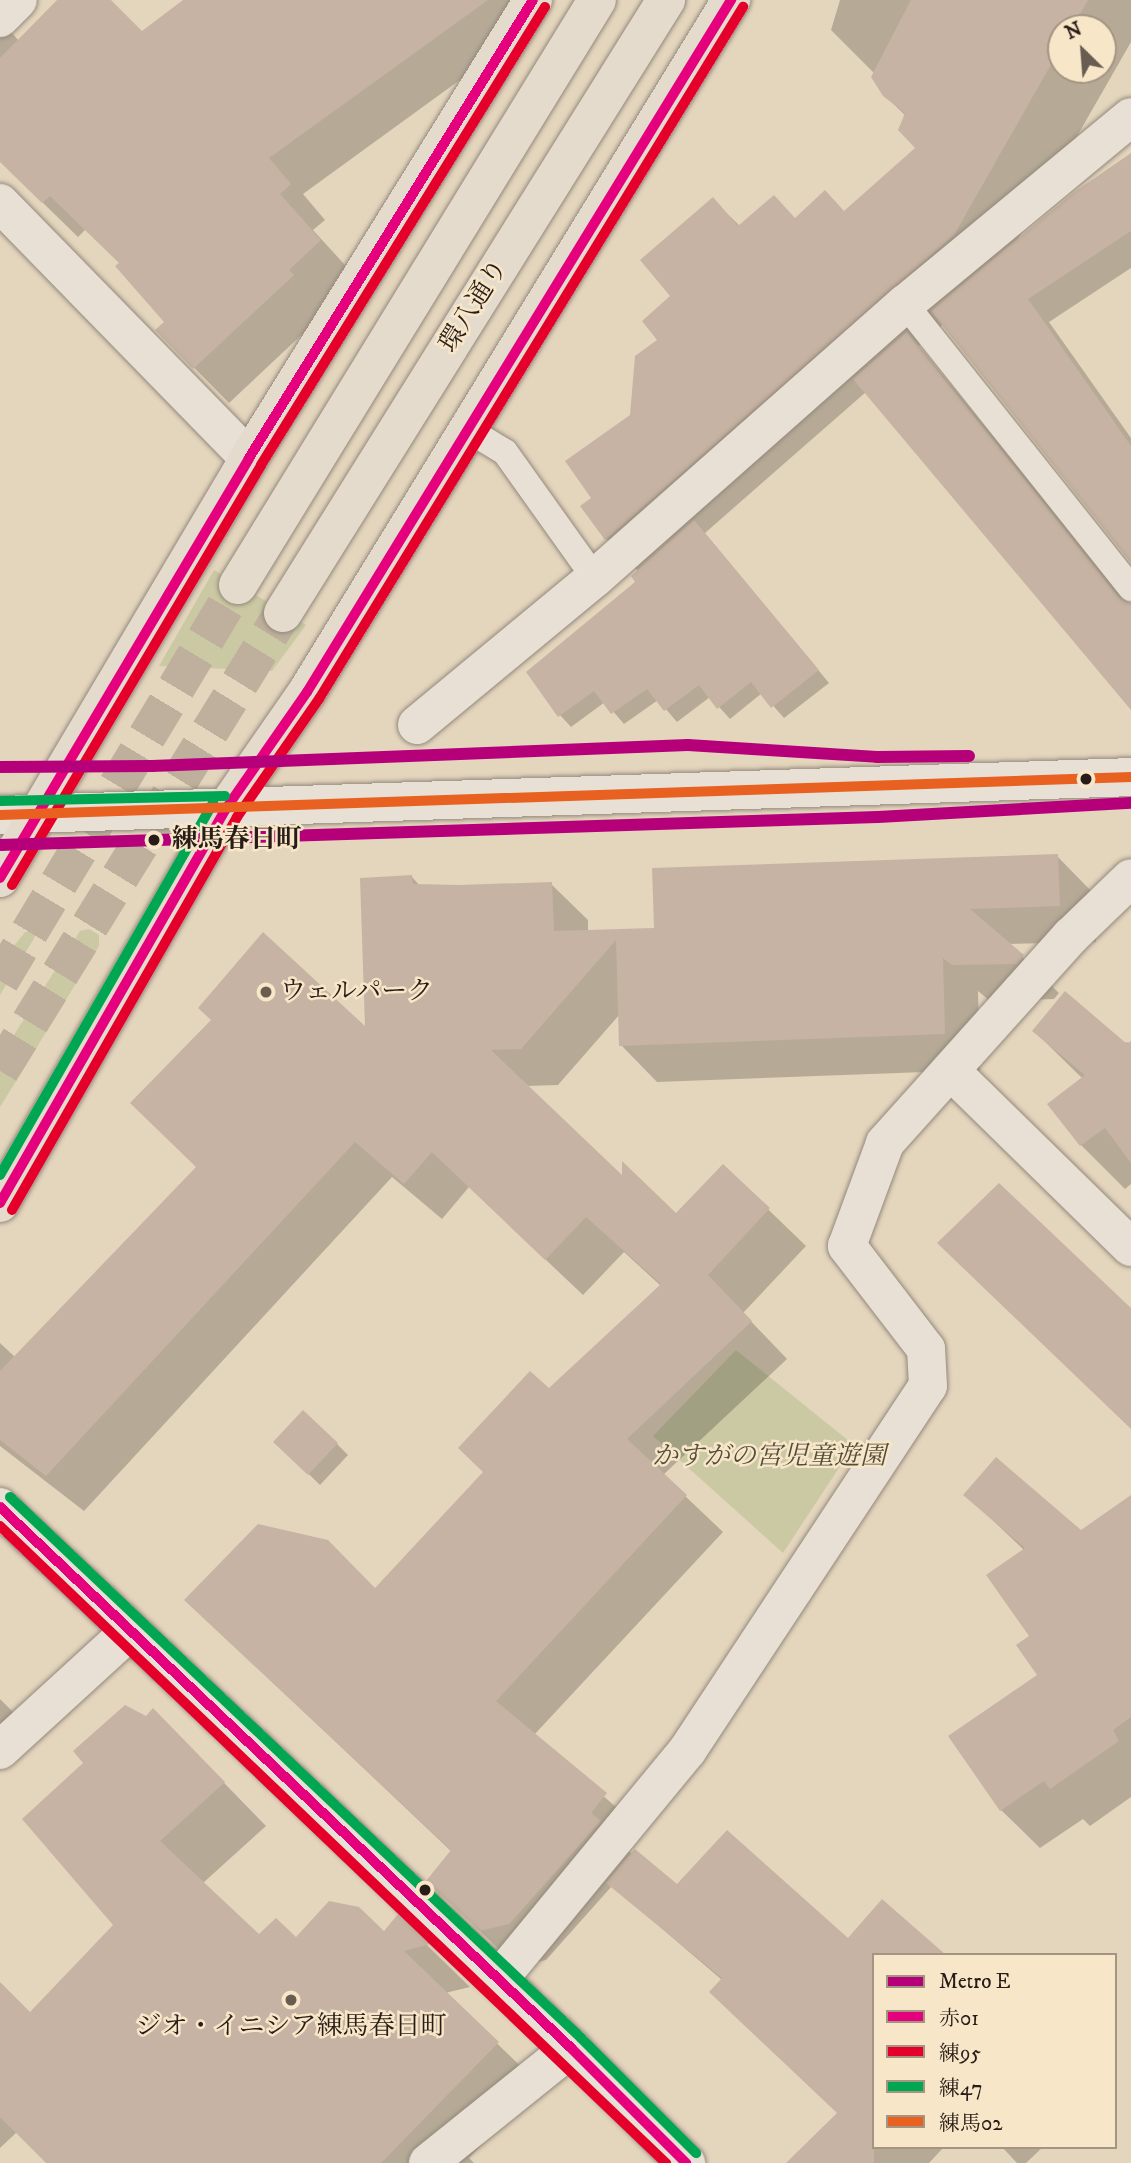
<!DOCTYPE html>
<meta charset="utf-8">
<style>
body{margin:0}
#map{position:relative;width:1131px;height:2163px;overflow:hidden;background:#e4d5bd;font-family:"IM FELL DW Pica","Noto Serif JP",serif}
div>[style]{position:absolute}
.green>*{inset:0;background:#cbc9a3}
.shadow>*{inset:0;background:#0003}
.building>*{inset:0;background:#c7b3a3}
.primary-tunnel>*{height:38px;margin-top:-19px;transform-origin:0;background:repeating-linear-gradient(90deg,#beb09c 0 38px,transparent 0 57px)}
.roads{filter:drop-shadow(0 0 2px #93897c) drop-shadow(0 0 2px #93897c)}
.service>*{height:26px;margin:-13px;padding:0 13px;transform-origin:13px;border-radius:13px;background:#e8e0d4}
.minor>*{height:38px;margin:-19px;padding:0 19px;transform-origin:19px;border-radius:19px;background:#e8e0d4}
.tertiary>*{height:38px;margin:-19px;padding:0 19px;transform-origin:19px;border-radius:19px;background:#e8e0d4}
.secondary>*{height:38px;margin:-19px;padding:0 19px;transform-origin:19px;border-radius:19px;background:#e8e0d4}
.primary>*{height:38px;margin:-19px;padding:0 19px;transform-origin:19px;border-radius:19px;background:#e4dbcd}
.bus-1>*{height:10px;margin:-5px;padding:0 5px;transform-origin:5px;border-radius:5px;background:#e5007d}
.bus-2>*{height:10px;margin:-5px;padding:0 5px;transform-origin:5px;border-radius:5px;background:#e4002b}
.bus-3>*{height:10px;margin:-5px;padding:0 5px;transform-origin:5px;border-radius:5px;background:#00a651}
.bus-4>*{height:10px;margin:-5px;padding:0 5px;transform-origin:5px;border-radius:5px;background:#e86121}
.metro-1>*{height:12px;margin:-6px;padding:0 6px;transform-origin:6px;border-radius:6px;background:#b6007a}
.dots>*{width:19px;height:19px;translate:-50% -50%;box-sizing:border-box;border:4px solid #f8e6c9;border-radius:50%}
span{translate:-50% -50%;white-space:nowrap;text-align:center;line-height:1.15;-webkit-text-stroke:5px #f8e6c9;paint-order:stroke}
.street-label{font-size:26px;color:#271c17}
.stop-label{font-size:26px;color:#271c17;font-weight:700}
.left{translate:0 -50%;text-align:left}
.poi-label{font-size:26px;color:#271c17}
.park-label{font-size:26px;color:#524d3b;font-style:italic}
.legend{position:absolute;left:872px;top:1953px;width:245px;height:196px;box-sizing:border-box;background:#f8e6c9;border:2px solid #a49582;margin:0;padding:9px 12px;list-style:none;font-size:21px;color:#271c17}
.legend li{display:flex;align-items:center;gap:14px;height:35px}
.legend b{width:35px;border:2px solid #a49582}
.north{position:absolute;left:1047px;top:14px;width:70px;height:70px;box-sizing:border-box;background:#f8e6c9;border:2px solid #a49582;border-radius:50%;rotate:335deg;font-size:19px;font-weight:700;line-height:28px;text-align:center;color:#271c17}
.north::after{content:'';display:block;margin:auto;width:24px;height:32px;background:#695d51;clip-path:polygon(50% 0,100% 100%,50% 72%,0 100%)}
</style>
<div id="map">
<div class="green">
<div style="clip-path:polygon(214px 570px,306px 625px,272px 671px,159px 666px)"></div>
<div style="clip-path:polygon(89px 929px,99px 935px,99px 946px,0 1107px,0 1057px,80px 931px)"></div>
<div style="clip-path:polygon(36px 931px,36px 935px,0 995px,0 964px,25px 932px)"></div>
<div style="clip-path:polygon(736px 1350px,854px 1445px,783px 1553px,653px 1436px)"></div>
</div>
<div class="shadow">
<div style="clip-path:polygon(60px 0,108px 0,142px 33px,186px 0,524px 0,486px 61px,303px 194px,325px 220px,313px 230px,355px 276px,327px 311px,229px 403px,157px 330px,166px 322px,121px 264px,86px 229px,78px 237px,0 161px,0 19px,19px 41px)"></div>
<div style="clip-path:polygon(evenodd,840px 0,1131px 0,1131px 42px,1017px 241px,1131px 157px,1131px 268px,1049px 322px,1131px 438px,1131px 560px,943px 324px,919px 346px,1131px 605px,1131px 707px,866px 392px,705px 533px,829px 683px,784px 718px,762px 693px,730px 719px,710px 697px,677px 722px,658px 700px,624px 724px,605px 702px,571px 727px,560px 715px,638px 582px,638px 571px,606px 539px,594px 498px,632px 415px,673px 296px,713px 200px,740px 226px,845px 212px,918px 148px,906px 116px,884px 95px,875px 74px,831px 30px,840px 0,1061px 28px,1103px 28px,1103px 70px,1061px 70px,1061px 28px)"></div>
<div style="clip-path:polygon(1057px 856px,1093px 893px,1096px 942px,1009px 944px,1059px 993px,1054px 999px,990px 1001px,978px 991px,980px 1070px,657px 1082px,621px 1045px,620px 1014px,558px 1085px,526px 1086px,624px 1179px,676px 1215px,723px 1166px,806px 1246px,743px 1313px,787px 1359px,663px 1475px,723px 1532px,534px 1735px,642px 1830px,627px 1850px,678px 1886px,848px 1940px,874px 1955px,874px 2147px,944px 2147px,929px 2163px,789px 2163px,839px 2113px,722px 1980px,612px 1886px,546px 1960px,518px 1967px,465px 1917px,452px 1852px,186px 1600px,375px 1590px,485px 1473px,549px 1390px,661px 1286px,624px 1252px,583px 1295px,469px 1187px,442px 1219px,392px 1177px,84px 1511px,0 1446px,0 1343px,15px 1357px,367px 1030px,412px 877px,420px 886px,551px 884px,588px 920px,588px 932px,656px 930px)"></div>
<div style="clip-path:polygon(1034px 1031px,1131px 1043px,1131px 1184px,1125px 1189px,1081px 1145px,1083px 1079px)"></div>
<div style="clip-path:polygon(276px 1442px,337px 1444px,348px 1455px,320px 1485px)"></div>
<div style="clip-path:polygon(966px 1495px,1081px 1532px,1131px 1497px,1131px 1797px,1090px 1826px,1083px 1819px,1040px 1848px,1001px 1810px,1039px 1675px,1024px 1550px)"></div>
<div style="clip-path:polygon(0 1699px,25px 1724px,0 1766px)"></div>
<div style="clip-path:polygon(195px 1753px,266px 1826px,203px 1883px,259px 1936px,296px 1939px,384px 1934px,398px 1917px,470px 1987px,445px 1993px,540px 2085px,469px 2158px,474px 2163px,48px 2163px,17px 2132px,0 2148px,0 1984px,31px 2015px,115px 1925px)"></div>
<div style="clip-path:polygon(1002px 2147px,1043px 2147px,1026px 2163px,1017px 2163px)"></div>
</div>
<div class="building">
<div style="clip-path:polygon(57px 0,111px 0,142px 31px,183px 0,488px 0,269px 158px,291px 184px,280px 194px,321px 240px,289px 270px,294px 275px,193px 369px,155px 330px,164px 322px,115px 266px,119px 263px,50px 196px,42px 203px,0 162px,0 58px)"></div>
<div style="clip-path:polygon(911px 0,1088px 0,1072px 28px,1061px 28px,1061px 47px,954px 235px,605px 540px,580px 506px,591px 498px,565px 461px,630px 415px,635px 356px,657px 340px,642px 321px,670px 296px,640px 260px,713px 197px,738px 226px,774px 195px,795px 218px,825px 190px,844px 211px,915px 148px,898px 130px,905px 113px,883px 96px,871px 77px)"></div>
<div style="clip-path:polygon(1131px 153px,1131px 231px,1028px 299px,1131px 446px,1131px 563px,931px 311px,1073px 193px)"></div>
<div style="clip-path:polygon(907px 332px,1119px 598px,1131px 603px,1131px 710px,853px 379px)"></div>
<div style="clip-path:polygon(694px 520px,819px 670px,771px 708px,751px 682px,717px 709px,699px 685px,664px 711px,647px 689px,611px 714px,594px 691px,558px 717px,526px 672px,635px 582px,631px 576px)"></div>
<div style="clip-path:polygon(1058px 854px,1060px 906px,970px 909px,1024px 955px,1017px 964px,952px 965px,943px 958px,945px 1034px,619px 1046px,616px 940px,521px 1049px,491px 1050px,622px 1175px,622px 1161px,676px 1213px,723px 1164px,770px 1208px,708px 1275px,752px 1321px,627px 1439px,687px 1495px,496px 1701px,607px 1793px,591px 1813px,601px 1821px,509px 1924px,480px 1931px,426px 1881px,451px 1850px,184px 1600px,258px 1524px,328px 1540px,375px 1588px,483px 1472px,458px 1448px,530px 1371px,549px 1388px,661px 1284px,586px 1217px,545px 1260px,432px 1152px,404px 1184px,355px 1142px,46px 1476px,0 1440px,0 1371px,196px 1167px,130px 1103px,211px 1020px,198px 1008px,263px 932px,365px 1026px,360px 878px,412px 875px,413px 884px,459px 885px,552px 882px,554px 931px,654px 928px,652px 868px)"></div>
<div style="clip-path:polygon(1065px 991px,1127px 1044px,1131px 1041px,1131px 1163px,1105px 1128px,1080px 1146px,1047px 1104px,1085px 1075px,1032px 1031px)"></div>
<div style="clip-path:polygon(999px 1183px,1131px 1308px,1131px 1429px,937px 1243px)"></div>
<div style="clip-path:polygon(303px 1410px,338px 1443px,308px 1475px,273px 1442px)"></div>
<div style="clip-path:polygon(996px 1457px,1081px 1530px,1131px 1495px,1131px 1717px,1113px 1730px,1119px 1741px,1050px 1789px,1044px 1781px,1000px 1811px,948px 1736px,1037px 1675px,1016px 1645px,1029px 1636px,986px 1575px,1025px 1548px,963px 1495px)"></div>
<div style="clip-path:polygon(125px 1705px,146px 1716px,153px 1708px,225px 1782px,160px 1841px,259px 1934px,276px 1918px,296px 1937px,329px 1901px,359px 1907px,384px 1931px,398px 1914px,430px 1944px,404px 1951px,499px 2042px,381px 2163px,46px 2163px,0 2117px,0 1982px,30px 2012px,113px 1925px,22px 1819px,83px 1763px,73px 1751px)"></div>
<div style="clip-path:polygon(727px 1830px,848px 1938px,882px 1899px,946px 1955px,874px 1955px,874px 2163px,786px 2163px,837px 2113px,709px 1992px,722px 1978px,606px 1883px,635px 1849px,677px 1884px)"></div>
</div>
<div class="primary-tunnel">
<div style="left:0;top:981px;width:462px;rotate:-59deg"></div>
<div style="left:0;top:1071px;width:538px;rotate:-58.29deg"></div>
</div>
<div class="roads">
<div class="service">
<div style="left:905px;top:304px;width:363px;rotate:51.5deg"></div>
<div style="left:467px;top:429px;width:44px;rotate:31.2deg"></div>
<div style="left:505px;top:452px;width:155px;rotate:54.5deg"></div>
</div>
<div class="minor">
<div style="left:0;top:203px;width:356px;rotate:45.7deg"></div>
<div style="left:417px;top:725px;width:231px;rotate:-39.6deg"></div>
<div style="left:595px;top:578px;width:414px;rotate:-41.5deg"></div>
<div style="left:905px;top:304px;width:293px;rotate:-39.6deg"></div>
<div style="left:952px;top:1072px;width:250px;rotate:44.4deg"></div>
<div style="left:0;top:1750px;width:175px;rotate:-42.5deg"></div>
<div style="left:499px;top:1979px;width:296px;rotate:-50.5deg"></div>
<div style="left:687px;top:1751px;width:437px;rotate:-56.6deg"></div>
<div style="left:928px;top:1386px;width:37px;rotate:-93deg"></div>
<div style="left:926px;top:1349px;width:130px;rotate:-127.5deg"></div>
<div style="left:847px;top:1246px;width:110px;rotate:-69.7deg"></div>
<div style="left:885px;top:1143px;width:278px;rotate:-48.1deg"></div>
<div style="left:1071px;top:936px;width:83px;rotate:-44deg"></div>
<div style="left:428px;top:2163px;width:184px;rotate:-38.8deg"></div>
</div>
<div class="tertiary">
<div style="left:0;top:1507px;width:787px;rotate:43.45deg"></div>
<div style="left:571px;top:2048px;width:163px;rotate:45deg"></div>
</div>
<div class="secondary">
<div style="left:0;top:18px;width:25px;rotate:-45deg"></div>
<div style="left:0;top:815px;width:1132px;rotate:-1.92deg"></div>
</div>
<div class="primary">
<div style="left:238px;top:585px;width:686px;rotate:-58.46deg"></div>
<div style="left:283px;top:613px;width:723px;rotate:-58deg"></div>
<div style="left:0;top:878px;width:488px;rotate:-59.3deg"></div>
<div style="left:249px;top:458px;width:539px;rotate:-58.2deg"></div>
<div style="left:0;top:1203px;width:453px;rotate:-60.2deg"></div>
<div style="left:225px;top:810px;width:144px;rotate:-55.2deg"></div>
<div style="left:307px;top:692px;width:812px;rotate:-58.5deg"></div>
</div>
</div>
<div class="bus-1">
<div style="left:0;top:878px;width:488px;rotate:-59.3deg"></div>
<div style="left:249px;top:458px;width:539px;rotate:-58.2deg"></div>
<div style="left:0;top:1203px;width:453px;rotate:-60.2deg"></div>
<div style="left:225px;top:810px;width:144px;rotate:-55.2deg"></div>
<div style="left:307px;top:692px;width:812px;rotate:-58.5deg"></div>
<div style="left:0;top:1507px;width:787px;rotate:43.45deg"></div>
<div style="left:571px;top:2048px;width:163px;rotate:45deg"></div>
</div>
<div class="bus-2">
<div style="left:12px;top:885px;width:488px;rotate:-59.3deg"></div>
<div style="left:261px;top:465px;width:539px;rotate:-58.2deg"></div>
<div style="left:12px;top:1210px;width:453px;rotate:-60.2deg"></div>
<div style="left:237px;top:817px;width:144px;rotate:-55.2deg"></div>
<div style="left:319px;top:699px;width:812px;rotate:-58.5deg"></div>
<div style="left:0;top:1526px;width:922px;rotate:43.73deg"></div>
</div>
<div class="bus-3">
<div style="left:0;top:801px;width:225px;rotate:-1.3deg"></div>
<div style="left:0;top:1175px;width:429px;rotate:-60.2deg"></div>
<div style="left:10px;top:1497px;width:787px;rotate:43.45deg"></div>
<div style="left:581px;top:2038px;width:163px;rotate:45deg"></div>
</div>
<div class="bus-4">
<div style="left:0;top:815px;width:1132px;rotate:-1.92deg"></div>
</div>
<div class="metro-1">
<div style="left:0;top:767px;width:152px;rotate:-0.4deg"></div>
<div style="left:152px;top:766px;width:536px;rotate:-2.24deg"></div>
<div style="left:688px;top:745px;width:189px;rotate:3.6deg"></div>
<div style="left:877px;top:757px;width:92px;rotate:-0.6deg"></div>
<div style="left:0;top:845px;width:878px;rotate:-1.83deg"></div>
<div style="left:878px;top:817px;width:253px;rotate:-3.2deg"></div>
</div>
<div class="dots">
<div style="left:1086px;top:779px;background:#271c17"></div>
<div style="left:154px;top:840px;background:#271c17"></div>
<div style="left:266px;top:992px;background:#695d51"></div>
<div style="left:425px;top:1890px;background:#271c17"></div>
<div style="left:291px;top:2000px;background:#695d51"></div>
</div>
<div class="street-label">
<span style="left:474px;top:306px;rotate:-58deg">環八通り</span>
</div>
<div class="stop-label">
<span class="left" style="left:172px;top:840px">練馬春日町</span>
</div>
<div class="poi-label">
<span class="left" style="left:280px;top:992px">ウェルパーク</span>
<span style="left:291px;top:2027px">ジオ・イニシア練馬春日町</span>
</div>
<div class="park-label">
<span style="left:769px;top:1457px">かすがの宮児童遊園</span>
</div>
<ul class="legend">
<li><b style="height:9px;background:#b6007a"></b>Metro E</li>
<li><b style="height:9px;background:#e5007d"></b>赤01</li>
<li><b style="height:9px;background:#e4002b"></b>練95</li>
<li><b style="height:9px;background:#00a651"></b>練47</li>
<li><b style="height:9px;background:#e86121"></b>練馬02</li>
</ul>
<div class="north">N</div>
</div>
